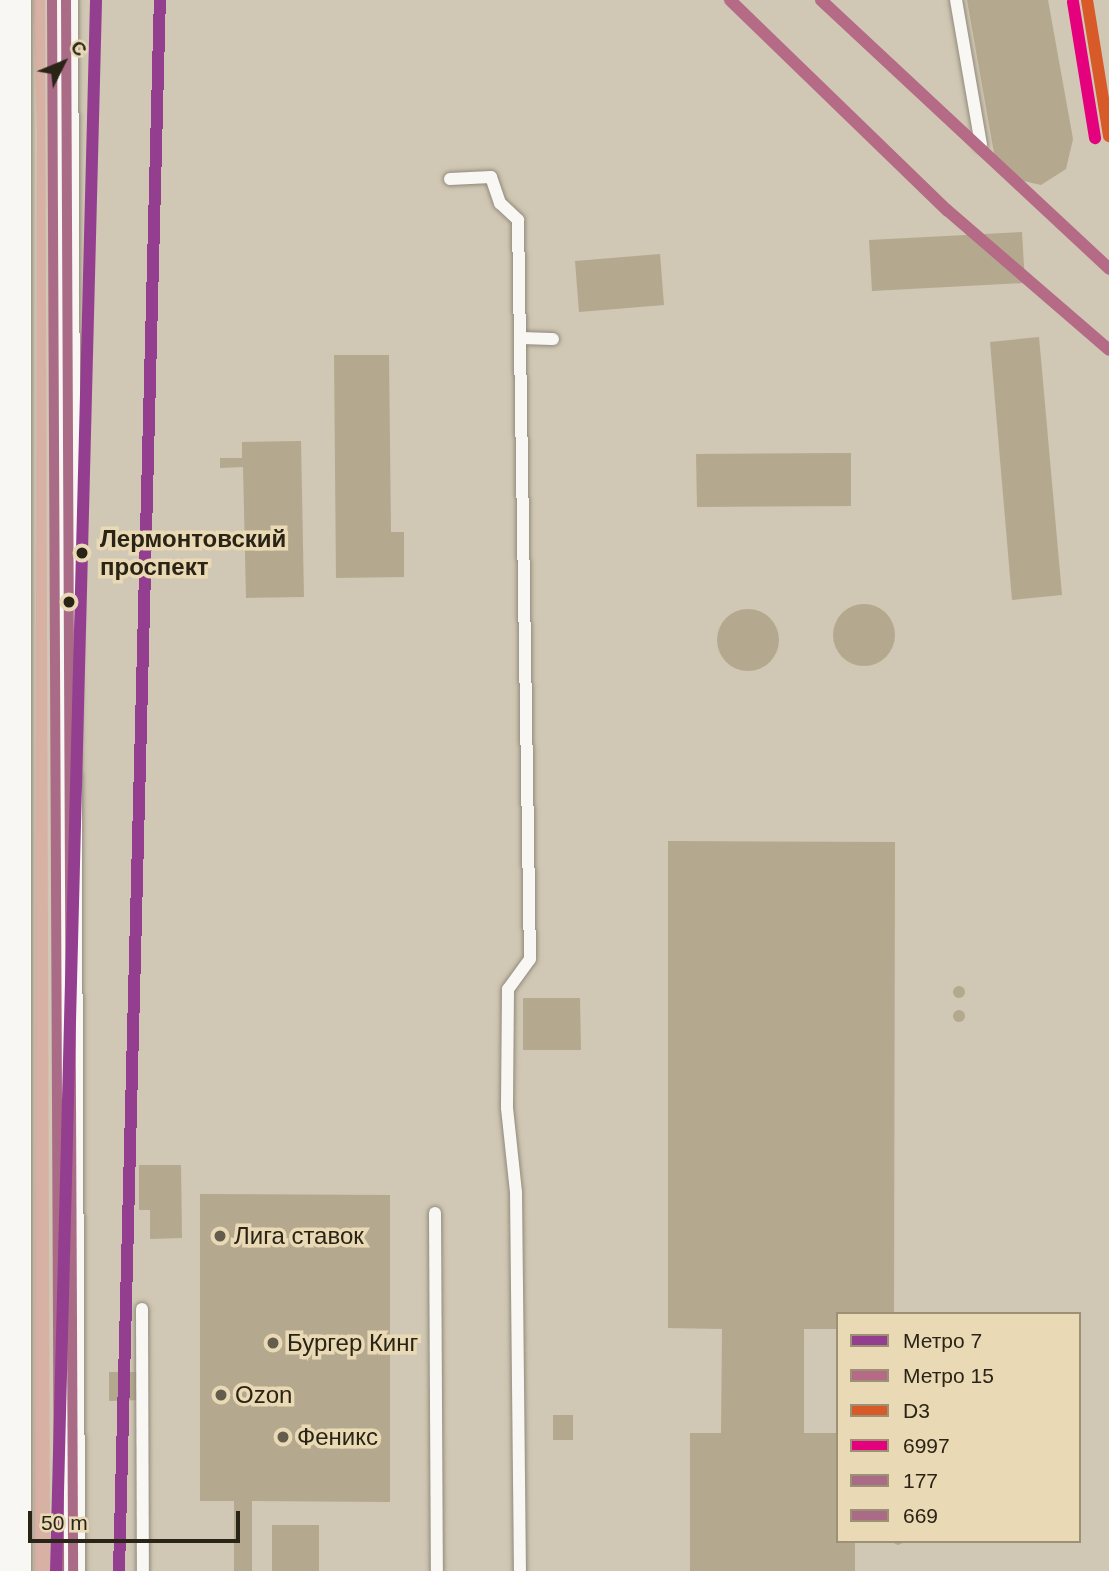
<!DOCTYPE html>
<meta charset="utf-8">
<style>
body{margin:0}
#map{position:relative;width:1109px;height:1571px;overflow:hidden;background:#d0c7b4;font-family:Arial,sans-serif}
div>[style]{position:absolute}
.green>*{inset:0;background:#d8b1a5}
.building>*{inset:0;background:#b4a98e}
.round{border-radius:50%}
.roads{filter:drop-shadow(0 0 2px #918a7b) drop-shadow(0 0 2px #918a7b)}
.service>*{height:12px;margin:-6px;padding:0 6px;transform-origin:6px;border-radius:6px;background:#f8f7f4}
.minor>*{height:23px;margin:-11.5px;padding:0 11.5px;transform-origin:11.5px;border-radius:11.5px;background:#f8f7f4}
.primary>*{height:37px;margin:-18.5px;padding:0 18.5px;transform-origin:18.5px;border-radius:18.5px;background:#f8f7f4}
.bus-1>*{height:10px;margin:-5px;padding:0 5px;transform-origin:5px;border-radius:5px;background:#aa6b87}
.bus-2>*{height:10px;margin:-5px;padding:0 5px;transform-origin:5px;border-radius:5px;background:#aa6b87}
.rail-1>*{height:12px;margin:-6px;padding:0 6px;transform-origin:6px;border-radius:6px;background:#d85a28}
.rail-2>*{height:12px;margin:-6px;padding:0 6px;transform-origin:6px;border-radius:6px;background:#e5007d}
.metro-1>*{height:12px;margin:-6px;padding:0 6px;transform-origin:6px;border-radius:6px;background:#943e90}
.metro-2>*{height:12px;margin:-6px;padding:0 6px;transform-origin:6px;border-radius:6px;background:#b56a86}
.dots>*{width:19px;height:19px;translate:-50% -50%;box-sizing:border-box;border:4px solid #e9d9b5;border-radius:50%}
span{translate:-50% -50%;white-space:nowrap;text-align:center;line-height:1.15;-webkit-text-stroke:7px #e9d9b5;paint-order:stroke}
.stop-label{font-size:24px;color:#2a2416;font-weight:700}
.left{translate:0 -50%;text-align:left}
.poi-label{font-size:24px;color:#2a2416}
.legend{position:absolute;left:836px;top:1312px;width:245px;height:231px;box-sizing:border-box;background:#e9d9b5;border:2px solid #9d9175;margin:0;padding:9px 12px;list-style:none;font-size:21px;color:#2a2416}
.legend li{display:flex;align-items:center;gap:14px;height:35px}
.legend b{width:35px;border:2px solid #9d9175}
.north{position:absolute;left:28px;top:28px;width:70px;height:70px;-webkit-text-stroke:5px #e9d9b5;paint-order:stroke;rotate:47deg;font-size:19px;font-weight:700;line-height:28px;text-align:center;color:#2a2416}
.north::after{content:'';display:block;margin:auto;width:24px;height:32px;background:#2a2416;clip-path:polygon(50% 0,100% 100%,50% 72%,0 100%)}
.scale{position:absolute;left:28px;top:1511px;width:212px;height:32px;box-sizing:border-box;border:4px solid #2a2416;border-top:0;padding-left:9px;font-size:21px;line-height:24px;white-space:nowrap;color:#2a2416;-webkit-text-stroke:5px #e9d9b5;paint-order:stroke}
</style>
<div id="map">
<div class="green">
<div style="clip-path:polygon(33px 0,45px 0,50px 1571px,34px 1571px,37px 132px)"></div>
</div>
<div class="building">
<div style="clip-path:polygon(967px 0,1048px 0,1073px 139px,1066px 169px,1041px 185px,1011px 178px,994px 153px)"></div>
<div style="clip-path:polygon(1022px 232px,1025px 283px,872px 291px,869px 240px)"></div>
<div style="clip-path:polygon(660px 254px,664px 305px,579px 312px,575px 261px)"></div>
<div style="clip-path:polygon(1039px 337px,1062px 595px,1012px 600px,990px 342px)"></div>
<div style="clip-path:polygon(334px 355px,389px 355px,391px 532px,404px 532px,404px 577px,336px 578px)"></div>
<div style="clip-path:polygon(301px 441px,304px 597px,246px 598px,243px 467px,220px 468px,220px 458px,242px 458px,242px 442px)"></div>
<div style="clip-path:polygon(851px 453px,851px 506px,697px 507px,696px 454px)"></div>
<div class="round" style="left:833px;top:604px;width:62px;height:62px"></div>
<div class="round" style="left:717px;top:609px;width:62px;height:62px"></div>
<div style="clip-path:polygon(668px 841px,895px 842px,894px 1314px,838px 1314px,838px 1329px,804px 1329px,804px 1433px,838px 1433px,838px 1541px,855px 1541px,855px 1571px,690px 1571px,690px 1433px,721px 1433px,722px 1329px,668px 1328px)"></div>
<div class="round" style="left:953px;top:986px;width:12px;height:12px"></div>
<div style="clip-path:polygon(523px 998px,580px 998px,581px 1050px,523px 1050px)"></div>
<div class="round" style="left:953px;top:1010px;width:12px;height:12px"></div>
<div style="clip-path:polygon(139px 1165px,181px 1165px,182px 1238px,150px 1239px,150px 1210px,139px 1210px)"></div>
<div style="clip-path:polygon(200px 1194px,390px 1195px,390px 1502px,252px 1501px,252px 1571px,234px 1571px,234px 1501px,200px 1501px)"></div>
<div style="clip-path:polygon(109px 1372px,140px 1372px,140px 1400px,109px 1401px)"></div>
<div style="clip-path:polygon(553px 1415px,573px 1415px,573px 1440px,553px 1440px)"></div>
<div style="clip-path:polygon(272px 1525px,319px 1525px,319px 1571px,272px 1571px)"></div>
<div style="clip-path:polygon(889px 1541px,908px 1541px,898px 1545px)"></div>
</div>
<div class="roads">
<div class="service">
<div style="left:956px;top:0;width:147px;rotate:80.2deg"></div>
<div style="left:450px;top:179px;width:41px;rotate:-2.8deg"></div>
<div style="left:491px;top:177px;width:28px;rotate:71deg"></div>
<div style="left:500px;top:203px;width:25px;rotate:43deg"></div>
<div style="left:518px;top:220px;width:739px;rotate:89.07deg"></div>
<div style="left:530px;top:959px;width:37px;rotate:126deg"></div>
<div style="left:508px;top:989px;width:119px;rotate:90.5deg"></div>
<div style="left:507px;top:1108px;width:84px;rotate:83.9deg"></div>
<div style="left:516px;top:1192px;width:379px;rotate:89.4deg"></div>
<div style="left:520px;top:338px;width:33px;rotate:2deg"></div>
<div style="left:435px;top:1213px;width:358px;rotate:89.7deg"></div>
<div style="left:142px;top:1309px;width:262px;rotate:89.8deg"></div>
</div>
<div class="minor">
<div style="left:66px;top:0;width:1571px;rotate:89.74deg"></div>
</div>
<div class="primary">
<div style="left:12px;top:0;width:1571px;rotate:90deg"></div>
</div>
</div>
<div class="bus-1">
<div style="left:66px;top:0;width:1571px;rotate:89.74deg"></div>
</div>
<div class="bus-2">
<div style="left:52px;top:0;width:1571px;rotate:89.74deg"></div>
</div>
<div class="rail-1">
<div style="left:1087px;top:0;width:138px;rotate:80.8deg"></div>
</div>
<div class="rail-2">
<div style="left:1073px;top:2px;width:138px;rotate:80.8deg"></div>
</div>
<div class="metro-1">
<div style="left:56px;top:1571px;width:1572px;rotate:-88.54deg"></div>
<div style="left:119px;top:1571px;width:1572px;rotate:-88.51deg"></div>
</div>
<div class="metro-2">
<div style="left:730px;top:0;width:302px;rotate:44.1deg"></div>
<div style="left:947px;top:210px;width:214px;rotate:40.8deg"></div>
<div style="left:821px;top:0;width:394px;rotate:43deg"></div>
</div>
<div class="dots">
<div style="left:82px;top:553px;background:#2a2416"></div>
<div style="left:69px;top:602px;background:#2a2416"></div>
<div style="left:220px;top:1236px;background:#645d4d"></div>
<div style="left:273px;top:1343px;background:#645d4d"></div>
<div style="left:221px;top:1395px;background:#645d4d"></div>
<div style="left:283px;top:1437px;background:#645d4d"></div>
</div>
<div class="stop-label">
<span class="left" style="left:100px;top:553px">Лермонтовский<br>проспект</span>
</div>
<div class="poi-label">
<span class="left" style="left:234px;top:1236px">Лига ставок</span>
<span class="left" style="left:287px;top:1343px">Бургер Кинг</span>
<span class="left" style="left:235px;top:1395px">Ozon</span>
<span class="left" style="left:297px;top:1437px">Феникс</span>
</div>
<ul class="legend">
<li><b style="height:9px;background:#943e90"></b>Метро 7</li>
<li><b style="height:9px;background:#b56a86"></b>Метро 15</li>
<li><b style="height:9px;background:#d85a28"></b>D3</li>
<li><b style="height:9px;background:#e5007d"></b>6997</li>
<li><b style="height:9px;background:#aa6b87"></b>177</li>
<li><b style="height:9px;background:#aa6b87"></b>669</li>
</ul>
<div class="north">С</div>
<div class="scale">50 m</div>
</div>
